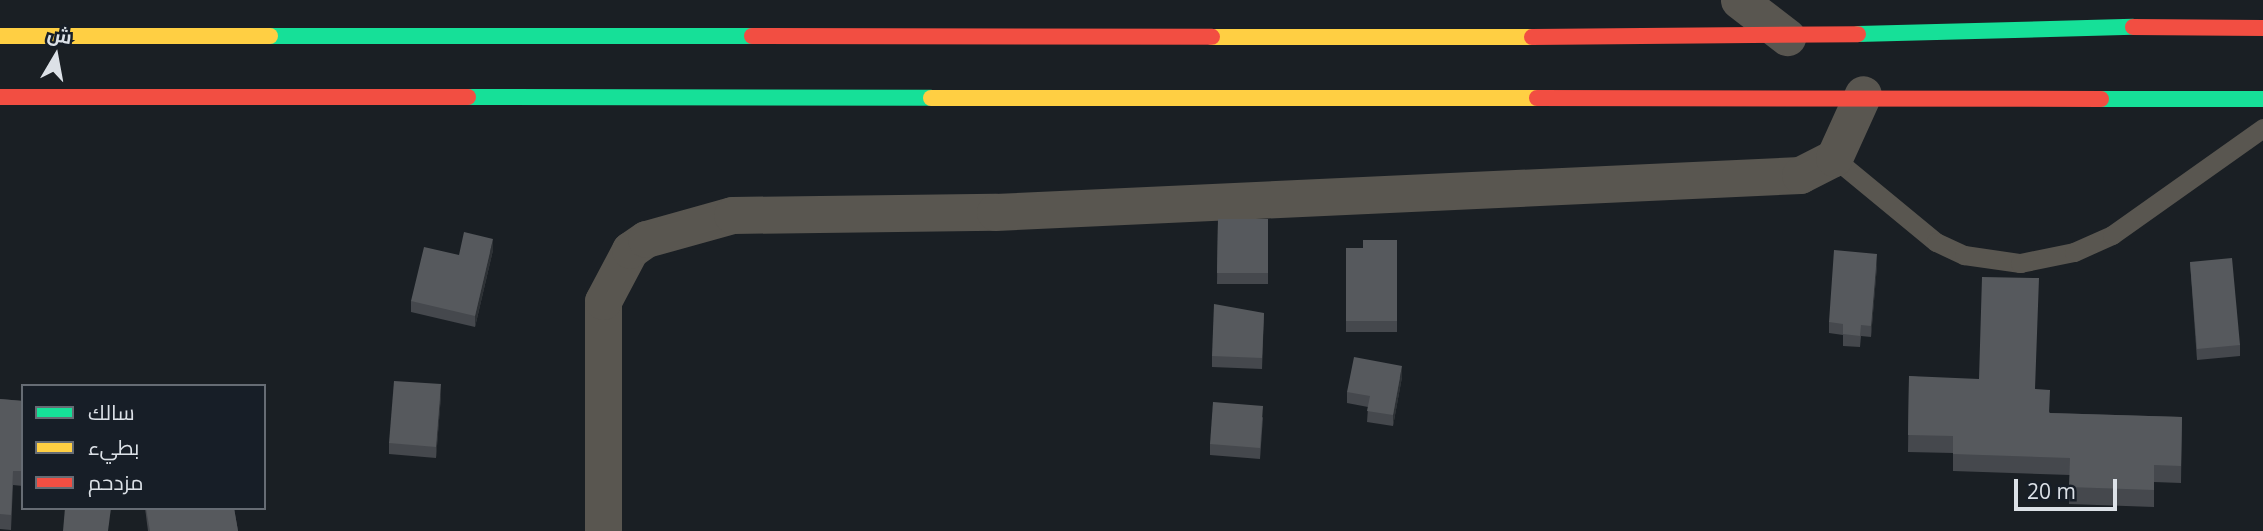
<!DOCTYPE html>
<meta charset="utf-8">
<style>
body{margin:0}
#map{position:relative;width:2263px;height:531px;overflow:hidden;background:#1a1f24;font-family:"Open Sans",Cairo,sans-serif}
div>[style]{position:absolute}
.lane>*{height:19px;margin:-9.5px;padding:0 9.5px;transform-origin:9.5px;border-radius:9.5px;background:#595650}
.street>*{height:37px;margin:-18.5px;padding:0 18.5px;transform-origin:18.5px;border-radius:18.5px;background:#595650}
.fast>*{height:16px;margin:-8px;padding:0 8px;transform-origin:8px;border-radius:8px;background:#16e098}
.slow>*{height:16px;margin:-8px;padding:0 8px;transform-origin:8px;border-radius:8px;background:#ffcf43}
.jam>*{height:16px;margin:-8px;padding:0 8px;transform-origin:8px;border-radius:8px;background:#f24e42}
.wall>*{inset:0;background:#45484d}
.shaded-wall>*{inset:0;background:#2d3135}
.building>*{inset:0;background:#56595d}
span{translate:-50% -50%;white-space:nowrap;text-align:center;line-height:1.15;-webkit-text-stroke:6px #171e27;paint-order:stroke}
.legend{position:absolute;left:21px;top:384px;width:245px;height:126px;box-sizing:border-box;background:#171e27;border:2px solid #666c74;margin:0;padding:9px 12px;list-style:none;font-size:21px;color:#dce1e7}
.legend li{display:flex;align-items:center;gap:14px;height:35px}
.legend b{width:35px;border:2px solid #666c74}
.north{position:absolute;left:21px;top:21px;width:70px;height:70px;-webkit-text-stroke:5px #171e27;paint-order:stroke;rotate:10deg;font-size:19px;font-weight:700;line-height:28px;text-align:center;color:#dce1e7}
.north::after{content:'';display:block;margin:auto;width:24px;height:32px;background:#dce1e7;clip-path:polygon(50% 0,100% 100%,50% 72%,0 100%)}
.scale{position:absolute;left:2014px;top:479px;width:103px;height:32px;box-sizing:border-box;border:4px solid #dce1e7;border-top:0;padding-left:9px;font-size:21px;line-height:24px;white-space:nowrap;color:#dce1e7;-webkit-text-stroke:5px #171e27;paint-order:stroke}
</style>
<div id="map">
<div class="lane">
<div style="left:1834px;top:158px;width:132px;rotate:39.5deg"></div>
<div style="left:1936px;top:242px;width:31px;rotate:25deg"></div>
<div style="left:1964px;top:255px;width:57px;rotate:8.1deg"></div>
<div style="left:2020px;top:263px;width:55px;rotate:-11.5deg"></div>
<div style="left:2074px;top:252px;width:42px;rotate:-24.1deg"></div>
<div style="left:2112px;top:235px;width:185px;rotate:-35.3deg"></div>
</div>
<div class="street">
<div style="left:1739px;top:0;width:61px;rotate:37.6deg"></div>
<div style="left:603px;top:531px;width:230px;rotate:-90deg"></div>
<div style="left:603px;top:301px;width:58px;rotate:-62.1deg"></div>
<div style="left:630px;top:250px;width:19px;rotate:-35deg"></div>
<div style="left:646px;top:239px;width:89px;rotate:-15.6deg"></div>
<div style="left:732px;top:215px;width:263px;rotate:-0.7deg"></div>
<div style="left:995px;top:212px;width:806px;rotate:-2.63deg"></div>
<div style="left:1800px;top:175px;width:38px;rotate:-27deg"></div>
<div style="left:1834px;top:158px;width:70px;rotate:-65.6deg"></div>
</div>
<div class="fast">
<div style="left:1858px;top:34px;width:275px;rotate:-1.5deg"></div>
<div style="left:270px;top:36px;width:482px"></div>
<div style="left:468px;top:97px;width:463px;rotate:0.1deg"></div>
<div style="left:2101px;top:99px;width:162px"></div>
</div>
<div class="slow">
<div style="left:0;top:36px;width:270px"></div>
<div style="left:1212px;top:37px;width:320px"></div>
<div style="left:931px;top:98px;width:606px"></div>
</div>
<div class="jam">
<div style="left:2133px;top:27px;width:130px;rotate:0.4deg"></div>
<div style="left:752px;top:36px;width:460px;rotate:0.1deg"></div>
<div style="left:1532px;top:37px;width:326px;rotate:-0.5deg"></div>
<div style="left:0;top:97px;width:468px"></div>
<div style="left:1537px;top:98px;width:564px;rotate:0.1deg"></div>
</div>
<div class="wall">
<div style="clip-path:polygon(1218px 219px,1268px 219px,1268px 284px,1217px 284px)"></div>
<div style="clip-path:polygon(1397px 240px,1397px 332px,1346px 332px,1346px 248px,1363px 248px)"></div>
<div style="clip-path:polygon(493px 250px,475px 327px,411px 312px,411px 301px)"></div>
<div style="clip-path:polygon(2190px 262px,2240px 345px,2240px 356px,2197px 360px)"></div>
<div style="clip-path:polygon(1877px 265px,1871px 337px,1861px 336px,1860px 347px,1843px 346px,1843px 335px,1829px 333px,1829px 322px)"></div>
<div style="clip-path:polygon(1264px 313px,1262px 369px,1212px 367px,1212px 356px)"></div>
<div style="clip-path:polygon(1909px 376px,2036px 389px,2050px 413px,2182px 417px,2181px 483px,2154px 482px,2154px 507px,2069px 504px,2070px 475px,1953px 471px,1953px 453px,1908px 452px)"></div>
<div style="clip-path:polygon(1402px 377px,1393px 426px,1367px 422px,1368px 407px,1347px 403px,1347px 392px)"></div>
<div style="clip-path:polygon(441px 395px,436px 458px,389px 454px,389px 443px)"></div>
<div style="clip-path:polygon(0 399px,23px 401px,23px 486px,13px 485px,11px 530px,0 529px)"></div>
<div style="clip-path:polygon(1263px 417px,1260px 459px,1210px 455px,1210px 444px)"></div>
<div style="clip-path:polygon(145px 508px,234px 508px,238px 531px,148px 531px)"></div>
</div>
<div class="shaded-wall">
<div style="clip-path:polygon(493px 239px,493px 250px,475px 327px,475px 316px)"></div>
<div style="clip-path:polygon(1877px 254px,1877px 265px,1871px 337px,1871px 326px)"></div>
<div style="clip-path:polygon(1402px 366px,1402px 377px,1393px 426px,1393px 415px)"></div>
<div style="clip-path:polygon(441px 384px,441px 395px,436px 458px,436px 447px)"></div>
</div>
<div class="building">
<div style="clip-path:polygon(1218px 219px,1268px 219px,1268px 273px,1217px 273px)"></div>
<div style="clip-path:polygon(464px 232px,493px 239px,475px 316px,411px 301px,424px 247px,459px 255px)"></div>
<div style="clip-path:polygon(1363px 240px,1397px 240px,1397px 321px,1346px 321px,1346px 248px,1363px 248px)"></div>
<div style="clip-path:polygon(1834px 250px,1877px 254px,1871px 326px,1861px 325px,1860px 336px,1843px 334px,1843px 324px,1829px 322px)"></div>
<div style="clip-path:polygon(2232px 258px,2240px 345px,2197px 349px,2190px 262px)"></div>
<div style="clip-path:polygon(1982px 277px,2039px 278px,2035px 389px,2050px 390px,2049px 413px,2182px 417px,2181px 466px,2154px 465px,2154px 490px,2069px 487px,2070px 458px,1953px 454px,1953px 436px,1908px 435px,1909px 376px,1979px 379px)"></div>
<div style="clip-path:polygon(1214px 304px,1264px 313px,1262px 358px,1212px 356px)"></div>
<div style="clip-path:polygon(1354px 357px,1402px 366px,1393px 415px,1367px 411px,1370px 396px,1347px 392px)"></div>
<div style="clip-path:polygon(394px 381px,441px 384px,436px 447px,389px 443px)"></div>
<div style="clip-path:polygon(0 399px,23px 401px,23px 471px,13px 471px,11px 515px,0 514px)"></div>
<div style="clip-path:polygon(1213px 402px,1263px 406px,1260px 448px,1210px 444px)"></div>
<div style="clip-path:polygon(65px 508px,111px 508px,108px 531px,63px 531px)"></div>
<div style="clip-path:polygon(146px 508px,234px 508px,238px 531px,150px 531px)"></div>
</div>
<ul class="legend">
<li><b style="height:9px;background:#16e098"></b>سالك</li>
<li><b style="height:9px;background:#ffcf43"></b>بطيء</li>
<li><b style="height:9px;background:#f24e42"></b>مزدحم</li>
</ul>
<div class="north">ش</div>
<div class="scale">20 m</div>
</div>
